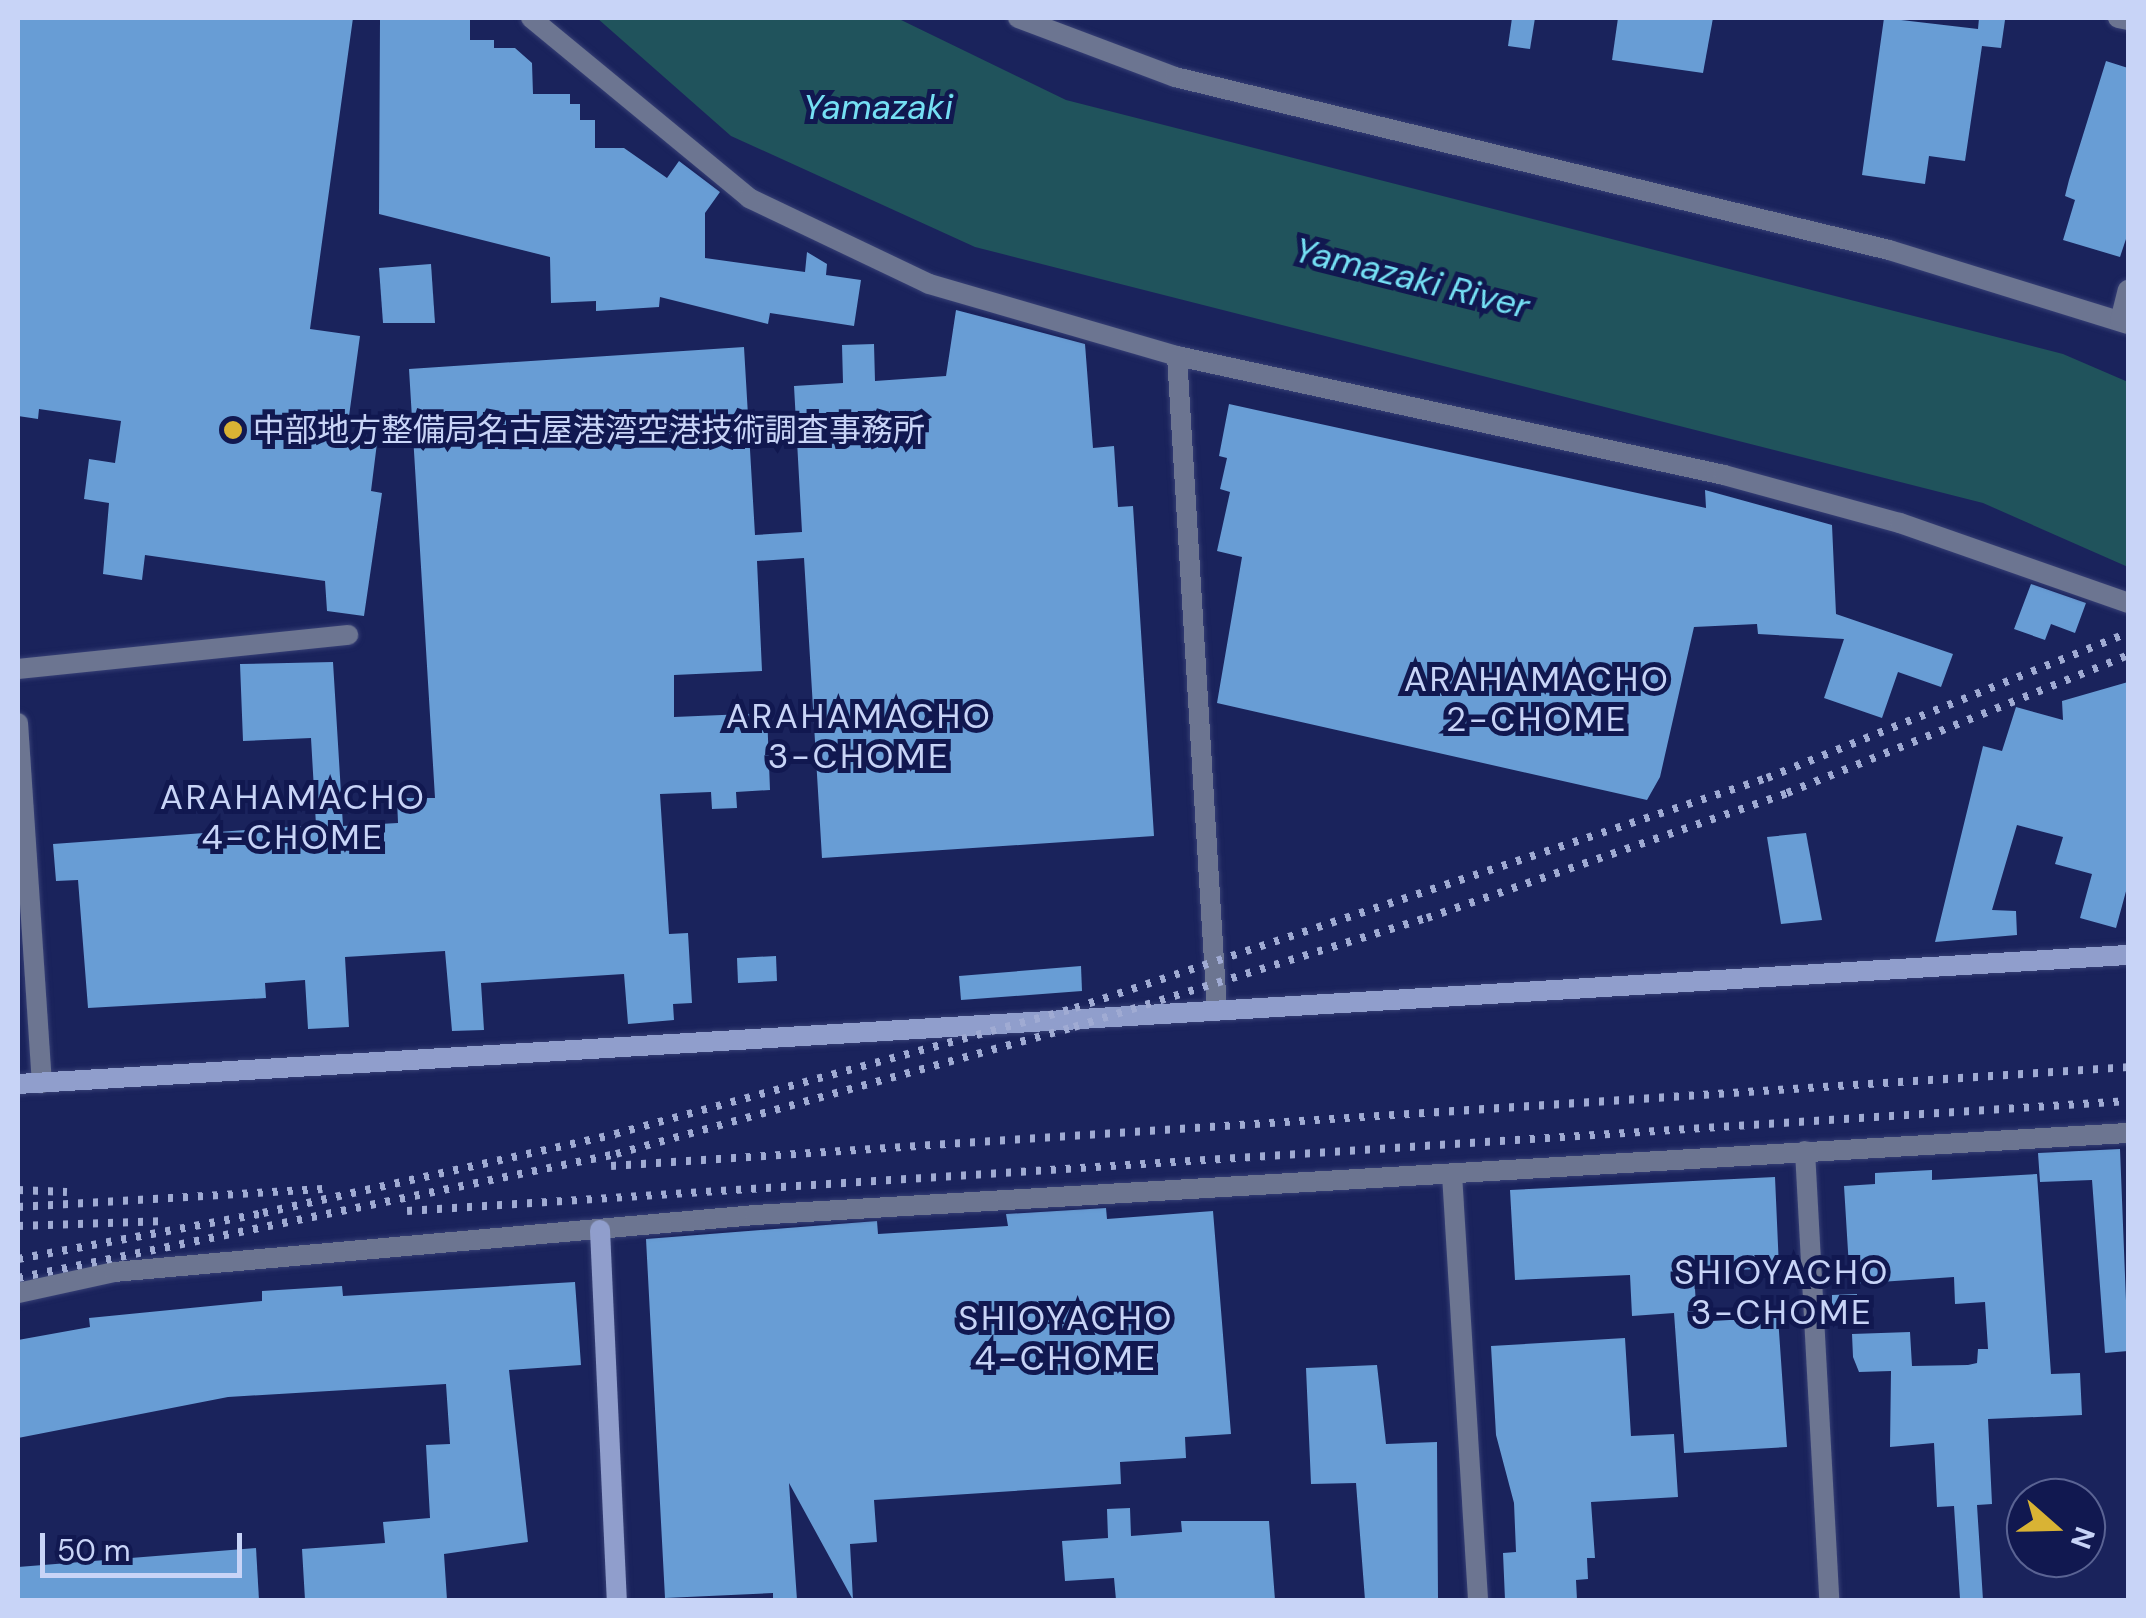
<!DOCTYPE html>
<meta charset="utf-8">
<style>
body{margin:0}
#map{position:relative;width:2146px;height:1618px;overflow:hidden;background:#1a235c;font-family:"DM Sans","Noto Sans JP",sans-serif}
div>[style]{position:absolute}
.water>*{inset:0;background:#20535c}
.building>*{inset:0;background:#689dd5}
.roads{filter:drop-shadow(0 0 2px #363f75) drop-shadow(0 0 2px #363f75)}
.street>*{height:20px;margin:-10px;padding:0 10px;transform-origin:10px;border-radius:10px;background:#6c7591}
.secondary>*{height:20px;margin:-10px;padding:0 10px;transform-origin:10px;border-radius:10px;background:#909ecc}
.rail>*{height:8px;margin-top:-4px;transform-origin:0;background:repeating-linear-gradient(90deg,#a0abd3 0 5px,transparent 0 15px)}
.dots>*{width:28px;height:28px;translate:-50% -50%;box-sizing:border-box;border:5px solid #111850;border-radius:50%}
span{translate:-50% -50%;white-space:nowrap;text-align:center;line-height:1.15;-webkit-text-stroke:10px #111850;paint-order:stroke}
.poi-label{font-size:32px;color:#c8d4f7}
.left{translate:0 -50%;text-align:left}
.water-label{font-size:35px;color:#75e0f4;font-style:italic}
.neighbourhood-label{font-size:35px;color:#c8d4f7;letter-spacing:2.5px}
.frame{position:absolute;inset:0;border:20px solid #c8d4f7;pointer-events:none}
.north{position:absolute;left:2006px;top:1478px;width:100px;height:100px;box-sizing:border-box;background:#111850;border:2px solid #5a6393;border-radius:50%;rotate:110deg;font-size:28px;font-weight:700;line-height:40px;text-align:center;color:#c8d4f7}
.north::after{content:'';display:block;margin:auto;width:35px;height:45px;background:#d9b334;clip-path:polygon(50% 0,100% 100%,50% 72%,0 100%)}
.scale{position:absolute;left:40px;top:1533px;width:202px;height:45px;box-sizing:border-box;border:5px solid #c8d4f7;border-top:0;padding-left:12px;font-size:30px;line-height:35px;white-space:nowrap;color:#c8d4f7;-webkit-text-stroke:8px #111850;paint-order:stroke}
</style>
<div id="map">
<div class="water">
<div style="clip-path:polygon(597px 18px,897px 18px,1066px 100px,2063px 354px,2128px 382px,2128px 567px,1983px 503px,975px 247px,731px 136px)"></div>
</div>
<div class="building">
<div style="clip-path:polygon(18px 18px,353px 18px,310px 329px,360px 336px,346px 438px,377px 443px,371px 491px,382px 493px,364px 616px,327px 611px,325px 581px,145px 555px,142px 580px,103px 574px,109px 503px,84px 499px,89px 459px,115px 463px,121px 421px,39px 409px,38px 419px,18px 416px)"></div>
<div style="clip-path:polygon(380px 18px,470px 18px,470px 40px,494px 40px,494px 48px,515px 48px,532px 63px,533px 94px,570px 94px,570px 104px,580px 104px,580px 120px,595px 120px,595px 148px,624px 148px,667px 178px,679px 161px,720px 192px,705px 213px,705px 258px,805px 272px,807px 252px,827px 264px,826px 275px,861px 280px,854px 326px,770px 313px,768px 324px,660px 297px,659px 307px,596px 311px,596px 301px,551px 303px,550px 257px,379px 214px)"></div>
<div style="clip-path:polygon(1512px 18px,1535px 18px,1530px 49px,1508px 46px)"></div>
<div style="clip-path:polygon(1618px 18px,1713px 18px,1703px 73px,1612px 60px)"></div>
<div style="clip-path:polygon(1884px 18px,1978px 29px,1979px 18px,2005px 20px,2001px 48px,1982px 46px,1965px 161px,1929px 156px,1925px 184px,1862px 175px)"></div>
<div style="clip-path:polygon(2106px 61px,2128px 68px,2128px 233px,2120px 257px,2063px 240px,2075px 200px,2065px 196px,2069px 180px)"></div>
<div style="clip-path:polygon(431px 264px,435px 323px,383px 323px,379px 268px)"></div>
<div style="clip-path:polygon(956px 310px,1085px 344px,1093px 448px,1114px 446px,1118px 507px,1133px 506px,1154px 836px,822px 858px,804px 558px,757px 561px,762px 671px,674px 675px,674px 717px,767px 713px,770px 790px,736px 792px,737px 808px,712px 809px,711px 792px,660px 794px,669px 934px,688px 933px,692px 1003px,673px 1004px,674px 1020px,628px 1024px,624px 974px,481px 983px,484px 1030px,452px 1031px,445px 951px,345px 957px,349px 1027px,308px 1029px,305px 980px,265px 983px,266px 998px,88px 1008px,78px 880px,56px 881px,53px 844px,316px 825px,311px 738px,243px 741px,240px 664px,333px 662px,343px 826px,398px 823px,397px 798px,435px 798px,409px 369px,744px 347px,755px 535px,802px 532px,794px 386px,843px 383px,842px 345px,874px 344px,875px 381px,946px 376px)"></div>
<div style="clip-path:polygon(1229px 404px,1706px 508px,1705px 490px,1832px 525px,1836px 614px,1953px 654px,1941px 687px,1898px 672px,1882px 718px,1824px 698px,1844px 639px,1758px 634px,1757px 624px,1694px 627px,1660px 777px,1647px 800px,1217px 703px,1242px 557px,1217px 551px,1230px 492px,1220px 489px,1227px 458px,1219px 456px)"></div>
<div style="clip-path:polygon(2031px 584px,2086px 603px,2075px 633px,2051px 624px,2045px 640px,2014px 629px)"></div>
<div style="clip-path:polygon(2128px 682px,2128px 884px,2116px 928px,2080px 918px,2092px 874px,2055px 864px,2063px 837px,2017px 825px,1992px 910px,2016px 911px,2017px 935px,1935px 942px,1983px 746px,2002px 751px,2016px 707px,2063px 720px,2062px 701px)"></div>
<div style="clip-path:polygon(1806px 833px,1822px 920px,1781px 924px,1767px 837px)"></div>
<div style="clip-path:polygon(776px 956px,777px 981px,738px 983px,737px 958px)"></div>
<div style="clip-path:polygon(1081px 966px,1082px 991px,961px 1000px,959px 976px)"></div>
<div style="clip-path:polygon(2120px 1149px,2128px 1351px,2105px 1353px,2092px 1180px,2040px 1182px,2038px 1153px)"></div>
<div style="clip-path:polygon(1932px 1170px,1932px 1180px,2037px 1174px,2051px 1374px,2080px 1373px,2082px 1415px,1988px 1419px,1992px 1504px,1977px 1505px,1983px 1600px,1960px 1599px,1954px 1506px,1937px 1507px,1934px 1443px,1890px 1447px,1891px 1371px,1859px 1372px,1853px 1357px,1852px 1334px,1910px 1332px,1912px 1366px,1968px 1365px,1977px 1363px,1978px 1349px,1988px 1349px,1985px 1302px,1955px 1304px,1954px 1277px,1850px 1284px,1844px 1186px,1875px 1184px,1875px 1173px)"></div>
<div style="clip-path:polygon(1775px 1177px,1779px 1268px,1694px 1272px,1697px 1322px,1778px 1317px,1787px 1447px,1684px 1453px,1674px 1313px,1632px 1316px,1630px 1275px,1515px 1280px,1510px 1190px)"></div>
<div style="clip-path:polygon(1106px 1208px,1107px 1219px,1213px 1211px,1231px 1434px,1185px 1437px,1186px 1458px,1120px 1462px,1121px 1484px,874px 1500px,877px 1542px,850px 1544px,853px 1600px,789px 1483px,797px 1600px,773px 1600px,773px 1593px,665px 1598px,646px 1239px,877px 1221px,878px 1234px,1008px 1226px,1006px 1214px)"></div>
<div style="clip-path:polygon(575px 1282px,581px 1365px,509px 1370px,528px 1542px,444px 1554px,447px 1600px,305px 1600px,302px 1549px,385px 1543px,383px 1522px,430px 1518px,426px 1445px,450px 1444px,446px 1384px,228px 1397px,18px 1438px,18px 1340px,90px 1327px,89px 1318px,262px 1301px,262px 1291px,342px 1286px,343px 1296px)"></div>
<div style="clip-path:polygon(1857px 1294px,1857px 1315px,1832px 1315px,1832px 1295px)"></div>
<div style="clip-path:polygon(1625px 1338px,1631px 1436px,1674px 1434px,1678px 1497px,1591px 1502px,1595px 1558px,1587px 1558px,1588px 1579px,1576px 1580px,1577px 1600px,1505px 1600px,1503px 1553px,1516px 1552px,1514px 1503px,1496px 1435px,1491px 1346px)"></div>
<div style="clip-path:polygon(1377px 1365px,1386px 1444px,1437px 1442px,1438px 1600px,1365px 1600px,1356px 1483px,1311px 1484px,1306px 1368px)"></div>
<div style="clip-path:polygon(1130px 1508px,1131px 1536px,1182px 1532px,1181px 1521px,1269px 1521px,1275px 1600px,1116px 1600px,1114px 1578px,1065px 1581px,1062px 1541px,1108px 1538px,1107px 1509px)"></div>
<div style="clip-path:polygon(256px 1548px,259px 1600px,18px 1600px,18px 1567px)"></div>
</div>
<div class="roads">
<div class="street">
<div style="left:531px;top:18px;width:283px;rotate:39.5deg"></div>
<div style="left:749px;top:198px;width:199px;rotate:25.5deg"></div>
<div style="left:929px;top:284px;width:258px;rotate:16.2deg"></div>
<div style="left:1177px;top:356px;width:560px;rotate:12.27deg"></div>
<div style="left:1724px;top:475px;width:182px;rotate:15.3deg"></div>
<div style="left:1900px;top:523px;width:242px;rotate:19.3deg"></div>
<div style="left:1018px;top:18px;width:168px;rotate:20.6deg"></div>
<div style="left:1175px;top:77px;width:735px;rotate:13.62deg"></div>
<div style="left:1889px;top:250px;width:250px;rotate:17.2deg"></div>
<div style="left:2118px;top:18px;width:10px;rotate:11deg"></div>
<div style="left:2120px;top:321px;width:32px;rotate:-76deg"></div>
<div style="left:1177px;top:356px;width:655px;rotate:86.5deg"></div>
<div style="left:18px;top:669px;width:332px;rotate:-5.9deg"></div>
<div style="left:18px;top:723px;width:361px;rotate:86.2deg"></div>
<div style="left:1805px;top:1151px;width:450px;rotate:86.9deg"></div>
<div style="left:1452px;top:1174px;width:427px;rotate:86.5deg"></div>
<div style="left:18px;top:1293px;width:98px;rotate:-12.3deg"></div>
<div style="left:114px;top:1272px;width:644px;rotate:-5.08deg"></div>
<div style="left:755px;top:1215px;width:1375px;rotate:-3.42deg"></div>
</div>
<div class="secondary">
<div style="left:18px;top:1084px;width:2114px;rotate:-3.5deg"></div>
<div style="left:600px;top:1230px;width:370px;rotate:87.4deg"></div>
</div>
</div>
<div class="rail">
<div style="left:611px;top:1166px;width:1520px;rotate:-3.73deg"></div>
<div style="left:18px;top:1190px;width:49px;rotate:2.3deg"></div>
<div style="left:18px;top:1207px;width:305px;rotate:-3.4deg"></div>
<div style="left:407px;top:1211px;width:1725px;rotate:-3.66deg"></div>
<div style="left:18px;top:1226px;width:149px;rotate:-1.9deg"></div>
<div style="left:18px;top:1259px;width:249px;rotate:-10.6deg"></div>
<div style="left:263px;top:1213px;width:361px;rotate:-12.6deg"></div>
<div style="left:615px;top:1134px;width:477px;rotate:-15.3deg"></div>
<div style="left:1075px;top:1008px;width:729px;rotate:-18.39deg"></div>
<div style="left:1767px;top:778px;width:389px;rotate:-21.9deg"></div>
<div style="left:18px;top:1278px;width:611px;rotate:-11.71deg"></div>
<div style="left:616px;top:1154px;width:475px;rotate:-15.5deg"></div>
<div style="left:1074px;top:1027px;width:369px;rotate:-17.2deg"></div>
<div style="left:1427px;top:918px;width:381px;rotate:-19.1deg"></div>
<div style="left:1787px;top:793px;width:368px;rotate:-22deg"></div>
</div>
<div class="dots">
<div style="left:233px;top:430px;background:#d9b334"></div>
</div>
<div class="poi-label">
<span class="left" style="left:253px;top:430px">中部地方整備局名古屋港湾空港技術調査事務所</span>
</div>
<div class="water-label">
<span style="left:878px;top:107px">Yamazaki</span>
<span style="left:1412px;top:278px;rotate:14deg">Yamazaki River</span>
</div>
<div class="neighbourhood-label">
<span style="left:1537px;top:699px">ARAHAMACHO<br>2-CHOME</span>
<span style="left:859px;top:736px">ARAHAMACHO<br>3-CHOME</span>
<span style="left:293px;top:817px">ARAHAMACHO<br>4-CHOME</span>
<span style="left:1782px;top:1292px">SHIOYACHO<br>3-CHOME</span>
<span style="left:1066px;top:1338px">SHIOYACHO<br>4-CHOME</span>
</div>
<div class="frame"></div>
<div class="north">N</div>
<div class="scale">50 m</div>
</div>
